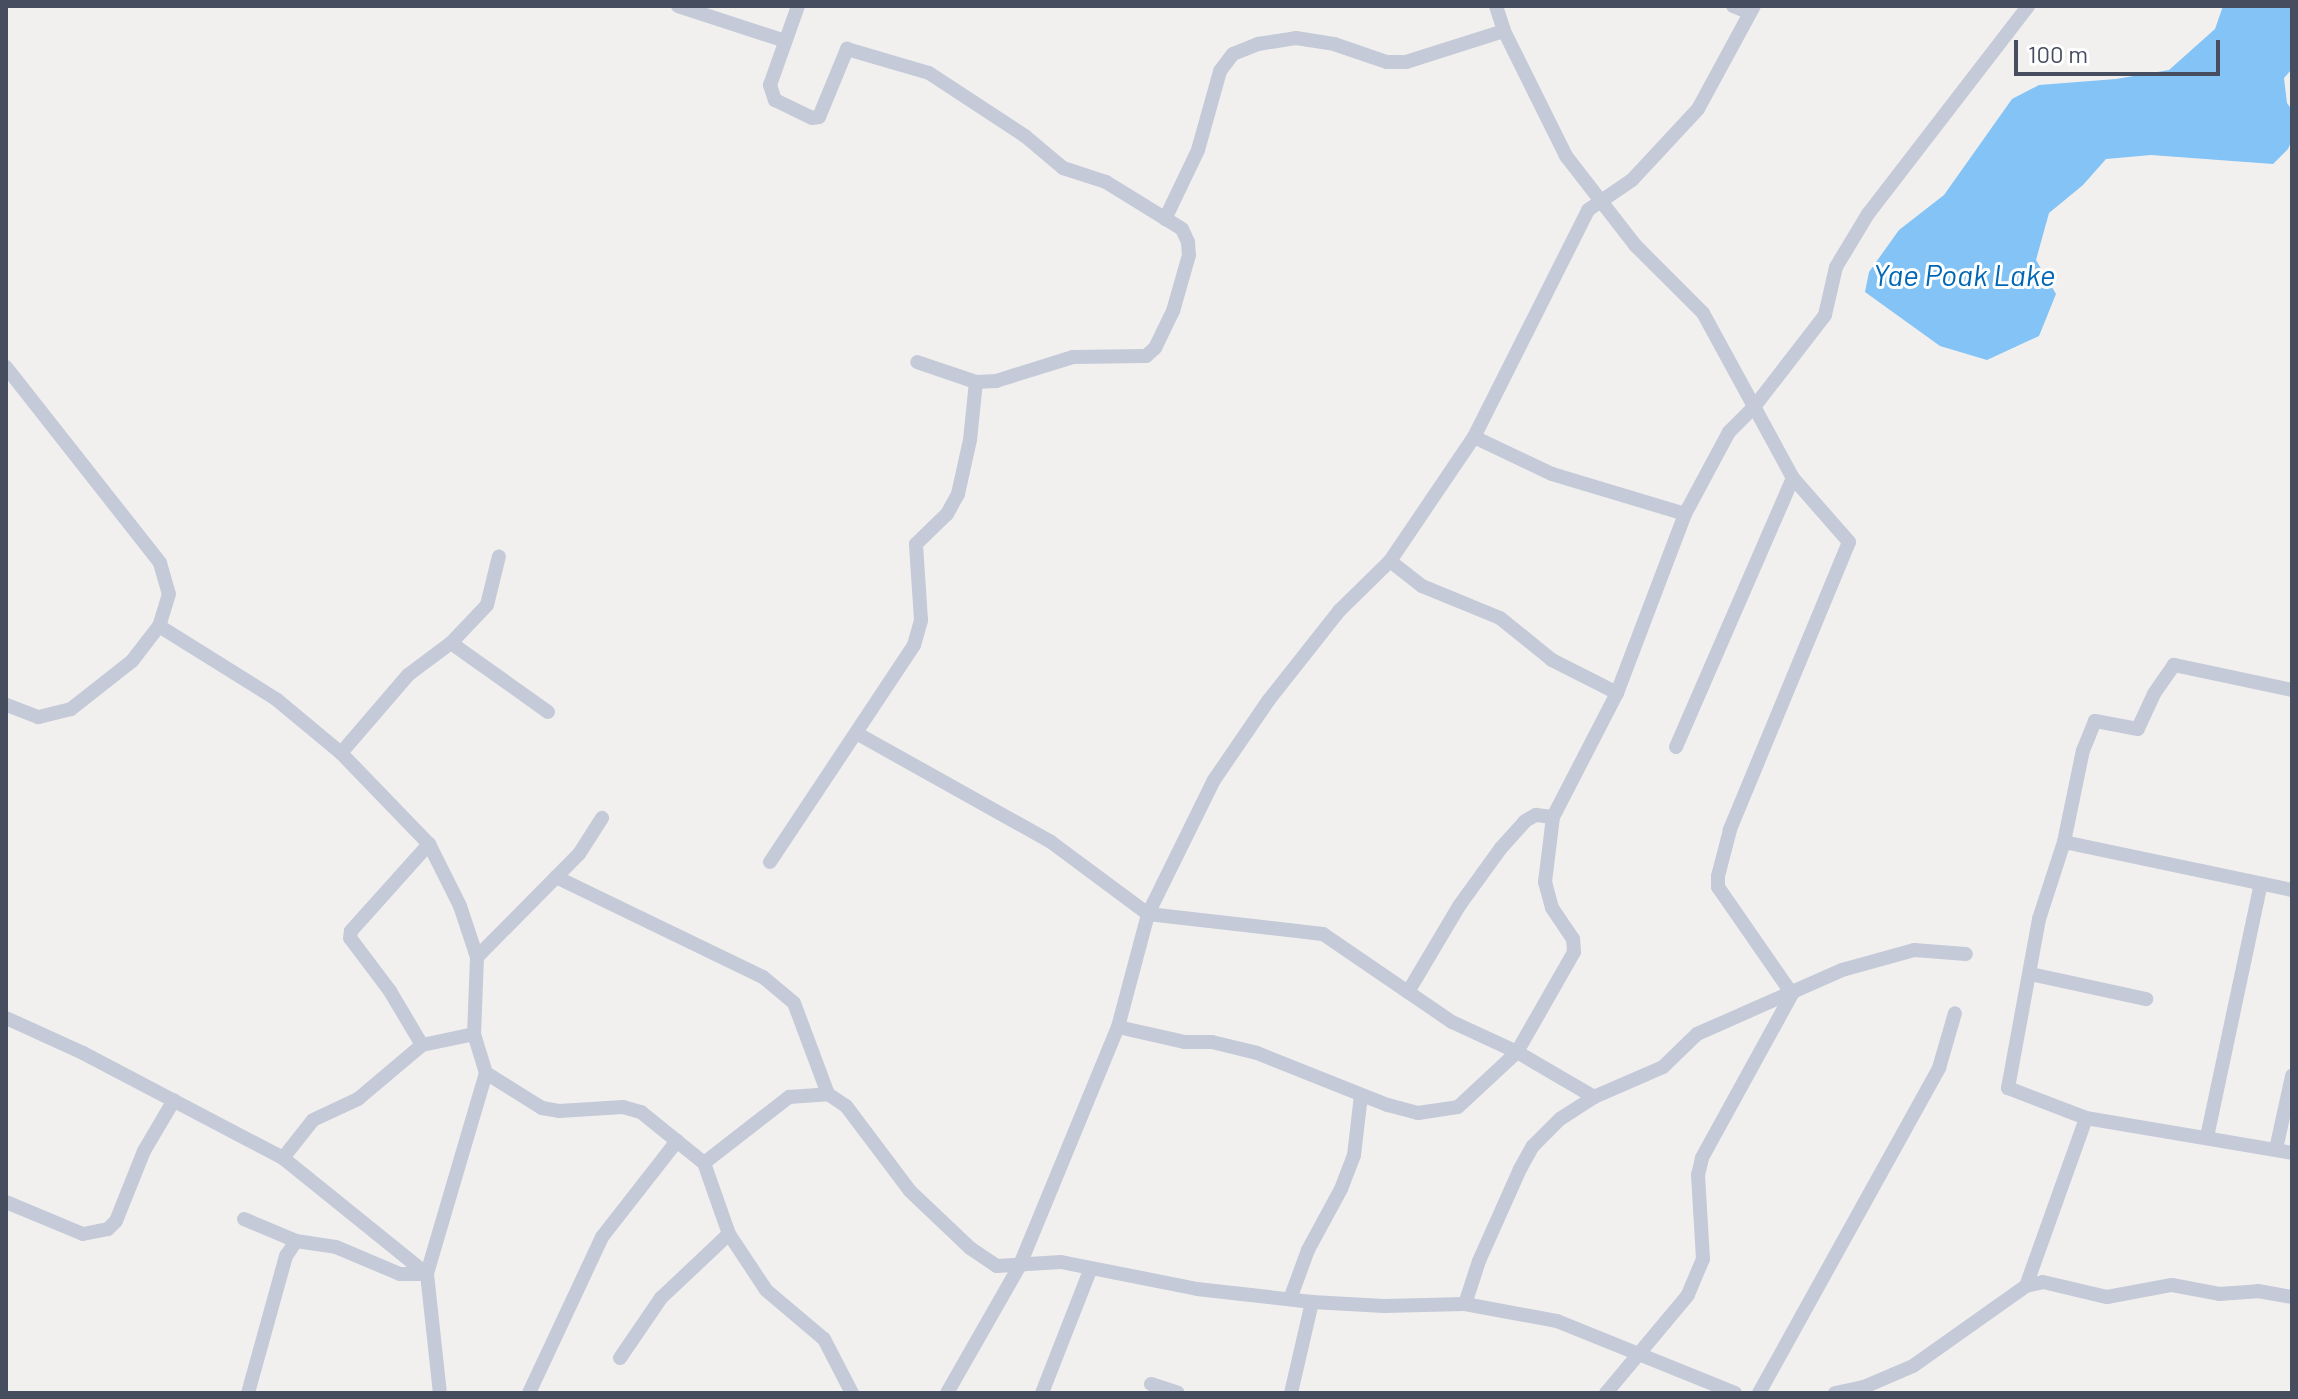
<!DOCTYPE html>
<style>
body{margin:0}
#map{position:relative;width:2298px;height:1399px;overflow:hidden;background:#f2f0ef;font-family:Barlow,sans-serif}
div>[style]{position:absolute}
.water>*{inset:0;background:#83c3f5}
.minor>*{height:14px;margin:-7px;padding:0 7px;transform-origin:7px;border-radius:7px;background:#c5cad8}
span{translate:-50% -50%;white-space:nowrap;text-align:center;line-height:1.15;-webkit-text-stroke:6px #fff;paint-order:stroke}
.water-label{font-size:30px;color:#0067b7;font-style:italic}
.frame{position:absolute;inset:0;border:8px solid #454d5f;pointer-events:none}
.scale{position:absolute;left:2014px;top:40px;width:206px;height:36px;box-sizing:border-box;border:4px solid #454d5f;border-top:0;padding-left:10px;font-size:24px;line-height:28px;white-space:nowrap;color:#454d5f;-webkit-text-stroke:6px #fff;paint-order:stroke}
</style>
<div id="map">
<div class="water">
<div style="clip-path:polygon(2223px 6px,2292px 6px,2292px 69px,2284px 78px,2287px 103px,2292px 110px,2292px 140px,2288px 149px,2273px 164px,2151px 155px,2106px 159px,2083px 185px,2049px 213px,2036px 260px,2056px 294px,2039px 336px,1987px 360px,1940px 346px,1865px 292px,1869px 272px,1899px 230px,1944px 195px,2012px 99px,2039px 85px,2116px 79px,2169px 70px,2215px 29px)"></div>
</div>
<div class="minor">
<div style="left:678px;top:6px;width:113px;rotate:18.1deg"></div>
<div style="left:798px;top:6px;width:84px;rotate:109.5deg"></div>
<div style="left:770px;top:85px;width:16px;rotate:72deg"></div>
<div style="left:775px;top:100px;width:41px;rotate:25.9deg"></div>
<div style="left:812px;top:118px;width:7px;rotate:-8deg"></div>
<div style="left:819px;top:117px;width:74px;rotate:-67.6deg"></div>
<div style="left:847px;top:49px;width:85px;rotate:16.3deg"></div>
<div style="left:929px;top:73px;width:115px;rotate:33.3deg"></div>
<div style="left:1025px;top:136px;width:50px;rotate:40.1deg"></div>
<div style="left:1063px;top:168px;width:45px;rotate:18deg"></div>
<div style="left:1106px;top:182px;width:89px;rotate:31.7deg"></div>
<div style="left:1182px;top:229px;width:14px;rotate:65deg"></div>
<div style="left:1188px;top:242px;width:13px;rotate:86deg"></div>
<div style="left:1189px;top:255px;width:58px;rotate:105.9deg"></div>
<div style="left:1173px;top:311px;width:41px;rotate:115.9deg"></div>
<div style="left:1155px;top:348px;width:12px;rotate:138deg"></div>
<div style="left:1146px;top:356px;width:73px;rotate:179.2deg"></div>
<div style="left:1073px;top:357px;width:81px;rotate:162.7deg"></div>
<div style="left:996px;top:381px;width:20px;rotate:177deg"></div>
<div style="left:976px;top:382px;width:62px;rotate:-161.3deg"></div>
<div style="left:1496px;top:6px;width:26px;rotate:72deg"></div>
<div style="left:1504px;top:31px;width:140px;rotate:63.6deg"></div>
<div style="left:1566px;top:156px;width:113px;rotate:52.2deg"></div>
<div style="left:1635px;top:245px;width:96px;rotate:45deg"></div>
<div style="left:1703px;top:313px;width:188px;rotate:61.4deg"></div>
<div style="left:1793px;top:478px;width:85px;rotate:48.8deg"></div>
<div style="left:1849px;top:542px;width:312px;rotate:112.5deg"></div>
<div style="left:1730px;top:830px;width:48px;rotate:104.6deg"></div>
<div style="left:1718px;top:876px;width:11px;rotate:90deg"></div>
<div style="left:1718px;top:887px;width:130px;rotate:55.3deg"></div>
<div style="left:1792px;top:994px;width:187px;rotate:118.8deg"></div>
<div style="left:1702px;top:1158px;width:17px;rotate:103deg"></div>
<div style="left:1698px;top:1175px;width:84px;rotate:86.6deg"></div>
<div style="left:1703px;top:1259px;width:39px;rotate:113deg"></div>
<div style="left:1688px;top:1295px;width:128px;rotate:129.9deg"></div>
<div style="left:1733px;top:6px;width:18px;rotate:22deg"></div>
<div style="left:1165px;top:219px;width:76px;rotate:-64.4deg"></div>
<div style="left:1198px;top:150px;width:82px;rotate:-74.4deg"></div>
<div style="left:1220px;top:71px;width:21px;rotate:-53deg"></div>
<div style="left:1233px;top:54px;width:27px;rotate:-22deg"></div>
<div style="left:1258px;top:44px;width:38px;rotate:-9deg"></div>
<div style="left:1296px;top:38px;width:38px;rotate:9deg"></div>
<div style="left:1334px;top:44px;width:56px;rotate:18.8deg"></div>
<div style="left:1387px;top:62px;width:19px"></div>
<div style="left:1406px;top:62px;width:103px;rotate:-17.6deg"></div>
<div style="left:6px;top:367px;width:249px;rotate:51.8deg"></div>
<div style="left:160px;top:563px;width:32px;rotate:74deg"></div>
<div style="left:169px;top:594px;width:34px;rotate:107deg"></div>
<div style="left:159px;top:626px;width:44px;rotate:127.6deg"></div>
<div style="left:132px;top:661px;width:78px;rotate:141.8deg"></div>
<div style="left:71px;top:709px;width:34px;rotate:166deg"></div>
<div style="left:38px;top:717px;width:34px;rotate:-159deg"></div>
<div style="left:1474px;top:437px;width:86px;rotate:25.4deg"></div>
<div style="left:1552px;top:474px;width:139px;rotate:16.7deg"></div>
<div style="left:1390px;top:561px;width:41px;rotate:38deg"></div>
<div style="left:1422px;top:586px;width:84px;rotate:22.3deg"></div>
<div style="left:1500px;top:618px;width:67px;rotate:38.9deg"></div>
<div style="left:1552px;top:660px;width:73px;rotate:26.9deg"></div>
<div style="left:159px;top:626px;width:138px;rotate:32deg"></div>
<div style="left:276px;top:699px;width:85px;rotate:39.7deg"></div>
<div style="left:341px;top:753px;width:127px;rotate:46deg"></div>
<div style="left:429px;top:844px;width:69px;rotate:63.4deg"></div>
<div style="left:460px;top:906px;width:54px;rotate:71.6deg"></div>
<div style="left:477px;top:957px;width:77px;rotate:92.2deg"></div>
<div style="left:474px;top:1034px;width:41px;rotate:72.9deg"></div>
<div style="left:486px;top:1073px;width:209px;rotate:106.4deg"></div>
<div style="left:427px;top:1274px;width:120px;rotate:83.8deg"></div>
<div style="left:451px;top:643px;width:119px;rotate:35.4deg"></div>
<div style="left:2292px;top:690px;width:121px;rotate:-168deg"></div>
<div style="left:2174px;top:665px;width:35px;rotate:125deg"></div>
<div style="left:2154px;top:694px;width:38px;rotate:115deg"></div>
<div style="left:2138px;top:729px;width:44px;rotate:-169.5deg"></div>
<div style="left:2095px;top:721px;width:31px;rotate:112deg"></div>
<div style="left:2083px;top:750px;width:94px;rotate:101.7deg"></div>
<div style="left:2064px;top:842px;width:81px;rotate:108deg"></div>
<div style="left:2039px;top:919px;width:172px;rotate:100.4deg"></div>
<div style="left:2008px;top:1088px;width:84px;rotate:21deg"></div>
<div style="left:2086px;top:1118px;width:209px;rotate:9.6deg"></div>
<div style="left:858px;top:734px;width:221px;rotate:29.2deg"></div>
<div style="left:1051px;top:842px;width:121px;rotate:36.6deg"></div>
<div style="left:1148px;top:914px;width:176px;rotate:6.5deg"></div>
<div style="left:1323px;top:934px;width:156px;rotate:34.3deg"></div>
<div style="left:1452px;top:1022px;width:72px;rotate:24.8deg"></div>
<div style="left:1517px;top:1052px;width:89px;rotate:30.3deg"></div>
<div style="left:1676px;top:747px;width:293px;rotate:-66.5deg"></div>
<div style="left:341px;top:753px;width:103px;rotate:-49.3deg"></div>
<div style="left:408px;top:675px;width:54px;rotate:-36.7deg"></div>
<div style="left:451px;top:643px;width:52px;rotate:-46.5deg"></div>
<div style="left:487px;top:605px;width:50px;rotate:-76.2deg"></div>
<div style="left:2064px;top:842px;width:233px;rotate:11.9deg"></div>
<div style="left:770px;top:862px;width:260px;rotate:-56.4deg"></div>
<div style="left:914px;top:645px;width:26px;rotate:-74deg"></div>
<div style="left:921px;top:620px;width:76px;rotate:-93.8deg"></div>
<div style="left:916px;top:544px;width:43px;rotate:-44.1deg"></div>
<div style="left:947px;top:514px;width:23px;rotate:-61deg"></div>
<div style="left:958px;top:494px;width:55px;rotate:-77.5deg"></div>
<div style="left:970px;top:440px;width:58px;rotate:-84.1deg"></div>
<div style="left:556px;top:877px;width:230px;rotate:25.8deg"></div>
<div style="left:763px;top:977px;width:40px;rotate:40deg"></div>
<div style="left:794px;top:1003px;width:97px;rotate:69.5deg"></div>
<div style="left:477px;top:957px;width:145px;rotate:-45.3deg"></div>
<div style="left:579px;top:854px;width:43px;rotate:-57.4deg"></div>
<div style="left:2031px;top:974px;width:118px;rotate:12.3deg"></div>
<div style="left:1408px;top:992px;width:100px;rotate:-59.3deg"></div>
<div style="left:1459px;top:906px;width:72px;rotate:-54.1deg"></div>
<div style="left:1501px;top:848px;width:36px;rotate:-48deg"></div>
<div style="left:1525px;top:821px;width:13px;rotate:-29deg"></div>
<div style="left:1536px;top:815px;width:17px;rotate:7deg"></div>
<div style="left:6px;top:1018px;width:85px;rotate:24.4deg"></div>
<div style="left:83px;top:1053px;width:226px;rotate:27.7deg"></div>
<div style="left:283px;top:1158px;width:185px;rotate:38.9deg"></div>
<div style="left:1118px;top:1027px;width:69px;rotate:12.6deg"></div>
<div style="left:1185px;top:1042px;width:27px"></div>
<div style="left:1212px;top:1042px;width:46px;rotate:13.7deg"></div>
<div style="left:1257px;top:1053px;width:141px;rotate:21.7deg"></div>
<div style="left:1388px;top:1105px;width:31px;rotate:15deg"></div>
<div style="left:1418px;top:1113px;width:40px;rotate:-8.5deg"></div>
<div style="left:1458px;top:1107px;width:81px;rotate:-43deg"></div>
<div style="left:1517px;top:1052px;width:115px;rotate:-60.3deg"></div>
<div style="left:1574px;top:952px;width:13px;rotate:-94deg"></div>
<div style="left:1573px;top:939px;width:37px;rotate:-124deg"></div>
<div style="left:1552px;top:908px;width:27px;rotate:-105deg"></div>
<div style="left:1545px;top:882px;width:65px;rotate:-83deg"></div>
<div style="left:1553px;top:817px;width:140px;rotate:-62.7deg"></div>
<div style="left:1617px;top:693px;width:191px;rotate:-69.2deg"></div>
<div style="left:1685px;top:514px;width:93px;rotate:-61.8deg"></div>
<div style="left:1729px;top:432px;width:35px;rotate:-45deg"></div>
<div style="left:1754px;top:407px;width:116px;rotate:-52.3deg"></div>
<div style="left:1825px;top:315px;width:49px;rotate:-77.1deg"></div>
<div style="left:1836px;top:267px;width:62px;rotate:-58.9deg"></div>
<div style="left:1868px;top:214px;width:262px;rotate:-52.4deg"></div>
<div style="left:422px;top:1045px;width:63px;rotate:-120.7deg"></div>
<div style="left:390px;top:991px;width:66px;rotate:-127deg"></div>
<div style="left:350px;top:938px;width:7px;rotate:-82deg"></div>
<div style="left:351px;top:931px;width:117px;rotate:-48.1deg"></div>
<div style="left:486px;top:1073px;width:66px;rotate:32deg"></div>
<div style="left:542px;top:1108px;width:17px;rotate:10deg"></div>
<div style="left:559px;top:1111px;width:64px;rotate:-3.6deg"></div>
<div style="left:623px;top:1107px;width:19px;rotate:16deg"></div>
<div style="left:641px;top:1112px;width:81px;rotate:39deg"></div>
<div style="left:704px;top:1163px;width:75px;rotate:70.6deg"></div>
<div style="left:729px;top:1234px;width:67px;rotate:56.5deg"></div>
<div style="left:766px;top:1290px;width:76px;rotate:40.2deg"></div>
<div style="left:824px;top:1339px;width:61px;rotate:62.6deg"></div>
<div style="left:2207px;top:1137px;width:259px;rotate:-78deg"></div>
<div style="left:2276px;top:1149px;width:75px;rotate:-77.6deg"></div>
<div style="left:283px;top:1158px;width:48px;rotate:-51.7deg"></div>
<div style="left:313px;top:1120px;width:50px;rotate:-25deg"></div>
<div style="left:358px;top:1099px;width:84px;rotate:-40.2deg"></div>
<div style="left:422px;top:1045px;width:53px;rotate:-11.9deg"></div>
<div style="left:704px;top:1163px;width:108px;rotate:-37.8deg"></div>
<div style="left:789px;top:1097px;width:39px;rotate:-4deg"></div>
<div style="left:828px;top:1094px;width:22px;rotate:34deg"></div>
<div style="left:846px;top:1106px;width:106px;rotate:53deg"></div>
<div style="left:910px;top:1191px;width:83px;rotate:43.5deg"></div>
<div style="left:970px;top:1248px;width:32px;rotate:34deg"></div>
<div style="left:997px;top:1266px;width:64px;rotate:-3.6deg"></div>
<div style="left:1061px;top:1262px;width:139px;rotate:11.2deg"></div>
<div style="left:1197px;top:1289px;width:116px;rotate:6.4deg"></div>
<div style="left:1312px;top:1302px;width:72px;rotate:3.2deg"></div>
<div style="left:1384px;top:1306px;width:81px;rotate:-1.4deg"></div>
<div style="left:1465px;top:1304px;width:94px;rotate:10.5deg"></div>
<div style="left:1557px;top:1321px;width:192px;rotate:22deg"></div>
<div style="left:6px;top:1202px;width:83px;rotate:22.6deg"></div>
<div style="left:83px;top:1234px;width:25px;rotate:-11deg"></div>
<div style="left:108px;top:1229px;width:11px;rotate:-45deg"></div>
<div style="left:116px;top:1221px;width:75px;rotate:-68.2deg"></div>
<div style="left:144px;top:1151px;width:59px;rotate:-59.5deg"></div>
<div style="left:244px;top:1219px;width:56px;rotate:22.9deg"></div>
<div style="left:296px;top:1241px;width:40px;rotate:8.5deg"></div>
<div style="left:336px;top:1247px;width:69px;rotate:22.9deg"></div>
<div style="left:400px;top:1274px;width:27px"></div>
<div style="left:2026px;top:1286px;width:178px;rotate:-70.3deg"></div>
<div style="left:1290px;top:1299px;width:52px;rotate:-69.8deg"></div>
<div style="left:1308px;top:1250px;width:69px;rotate:-61.6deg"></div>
<div style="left:1341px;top:1189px;width:36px;rotate:-69deg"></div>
<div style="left:1354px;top:1155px;width:60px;rotate:-83.3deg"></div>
<div style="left:1465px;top:1304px;width:45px;rotate:-72deg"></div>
<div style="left:1479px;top:1261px;width:101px;rotate:-66deg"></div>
<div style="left:1520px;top:1169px;width:26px;rotate:-61deg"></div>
<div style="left:1533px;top:1146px;width:38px;rotate:-45deg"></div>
<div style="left:1560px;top:1119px;width:40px;rotate:-32.9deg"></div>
<div style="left:1594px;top:1097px;width:75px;rotate:-23.5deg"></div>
<div style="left:1663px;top:1067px;width:47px;rotate:-44.1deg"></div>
<div style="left:1697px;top:1034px;width:158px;rotate:-23.8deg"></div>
<div style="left:1842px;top:970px;width:75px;rotate:-15.5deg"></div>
<div style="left:1914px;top:950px;width:52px;rotate:4.4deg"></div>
<div style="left:620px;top:1358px;width:73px;rotate:-55.7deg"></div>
<div style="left:661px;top:1298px;width:93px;rotate:-43.3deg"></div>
<div style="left:1151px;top:1384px;width:28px;rotate:18deg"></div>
<div style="left:248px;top:1393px;width:142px;rotate:-74.5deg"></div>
<div style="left:286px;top:1256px;width:18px;rotate:-56deg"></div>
<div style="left:529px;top:1393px;width:172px;rotate:-64.9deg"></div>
<div style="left:602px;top:1237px;width:122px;rotate:-52deg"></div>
<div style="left:947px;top:1393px;width:145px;rotate:-60.3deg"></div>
<div style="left:1019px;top:1267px;width:260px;rotate:-67.6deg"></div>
<div style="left:1118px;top:1027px;width:117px;rotate:-75.1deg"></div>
<div style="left:1148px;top:914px;width:149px;rotate:-63.8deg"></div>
<div style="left:1214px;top:780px;width:96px;rotate:-55.6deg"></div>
<div style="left:1268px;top:701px;width:115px;rotate:-51.7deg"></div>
<div style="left:1339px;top:611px;width:71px;rotate:-44.4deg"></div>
<div style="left:1390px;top:561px;width:150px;rotate:-55.9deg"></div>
<div style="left:1474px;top:437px;width:254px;rotate:-63.3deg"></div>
<div style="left:1588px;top:210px;width:53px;rotate:-34.3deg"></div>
<div style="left:1632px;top:180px;width:97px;rotate:-47.1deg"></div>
<div style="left:1698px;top:109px;width:117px;rotate:-61.5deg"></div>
<div style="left:1042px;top:1393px;width:134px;rotate:-68.6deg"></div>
<div style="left:1291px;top:1393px;width:93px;rotate:-77deg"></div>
<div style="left:1759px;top:1393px;width:372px;rotate:-61deg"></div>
<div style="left:1939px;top:1068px;width:57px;rotate:-73.8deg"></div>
<div style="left:1835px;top:1393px;width:30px;rotate:-12deg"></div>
<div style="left:1864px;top:1387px;width:53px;rotate:-23.2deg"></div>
<div style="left:1913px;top:1366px;width:138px;rotate:-35.3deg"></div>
<div style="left:2026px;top:1286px;width:17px;rotate:-13deg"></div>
<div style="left:2043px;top:1282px;width:66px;rotate:13.2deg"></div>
<div style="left:2107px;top:1297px;width:66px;rotate:-10.5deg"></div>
<div style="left:2172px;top:1285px;width:48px;rotate:10.8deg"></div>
<div style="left:2219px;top:1294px;width:39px;rotate:-4deg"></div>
<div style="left:2258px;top:1291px;width:35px;rotate:10deg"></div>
</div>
<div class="water-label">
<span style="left:1964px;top:274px">Yae Poak Lake</span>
</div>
<div class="frame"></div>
<div class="scale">100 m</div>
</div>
